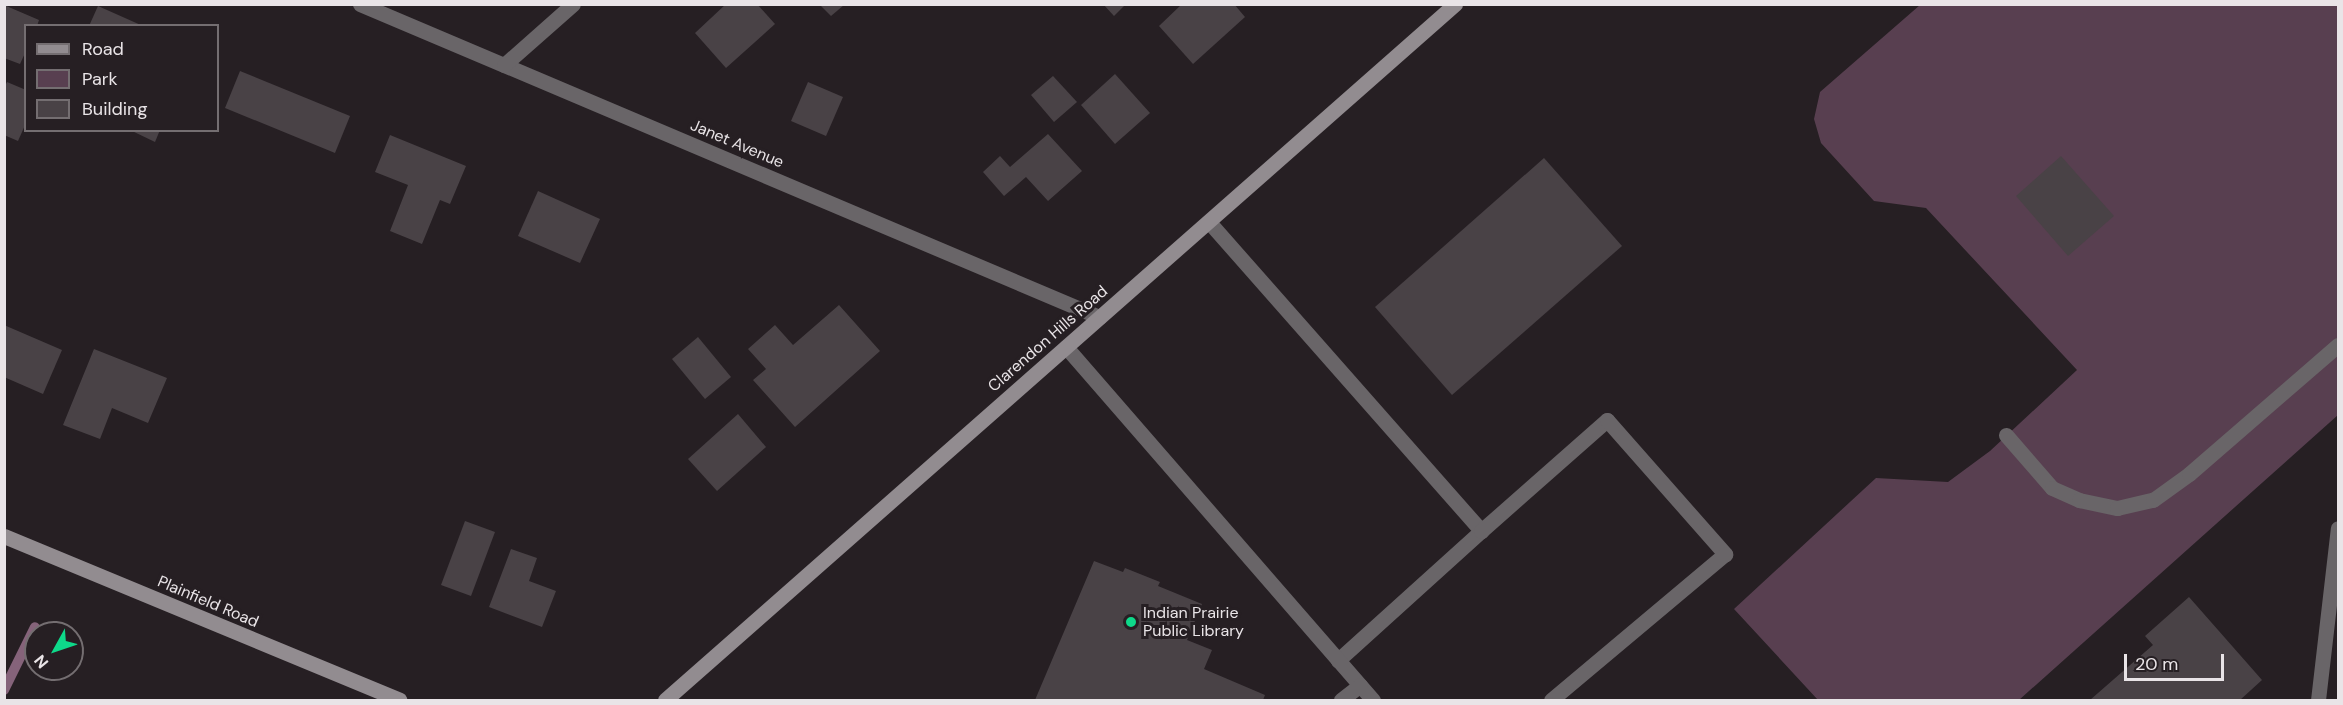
<!DOCTYPE html>
<style>
body{margin:0}
#map{position:relative;width:2343px;height:705px;overflow:hidden;background:#261f23;font-family:"DM Sans",sans-serif}
div>[style]{position:absolute}
.green>*{inset:0;background:#583f50}
.stream>*{height:10px;margin:-5px;padding:0 5px;transform-origin:5px;border-radius:5px;background:#85637a}
.building>*{inset:0;background:#494246}
.lane>*{height:15px;margin:-7.5px;padding:0 7.5px;transform-origin:7.5px;border-radius:7.5px;background:#696568}
.street>*{height:15px;margin:-7.5px;padding:0 7.5px;transform-origin:7.5px;border-radius:7.5px;background:#696568}
.secondary>*{height:15px;margin:-7.5px;padding:0 7.5px;transform-origin:7.5px;border-radius:7.5px;background:#928c90}
.dots>*{width:16px;height:16px;translate:-50% -50%;box-sizing:border-box;border:3px solid #261f23;border-radius:50%}
span{translate:-50% -50%;white-space:nowrap;text-align:center;line-height:1.15;-webkit-text-stroke:6px #261f23;paint-order:stroke}
.street-label{font-size:16px;color:#e9e4e7}
.poi-label{font-size:16px;color:#e9e4e7}
.left{translate:0 -50%;text-align:left}
.frame{position:absolute;inset:0;border:6px solid #e9e4e7;pointer-events:none}
.legend{position:absolute;left:24px;top:24px;width:195px;height:108px;box-sizing:border-box;background:#261f23;border:2px solid #746e71;margin:0;padding:8px 10px;list-style:none;font-size:18px;color:#e9e4e7}
.legend li{display:flex;align-items:center;gap:12px;height:30px}
.legend b{width:30px;border:2px solid #746e71}
.north{position:absolute;left:24px;top:621px;width:60px;height:60px;box-sizing:border-box;background:#261f23;border:2px solid #746e71;border-radius:50%;rotate:230deg;font-size:16px;font-weight:700;line-height:24px;text-align:center;color:#e9e4e7}
.north::after{content:'';display:block;margin:auto;width:21px;height:27px;background:#0ed98a;clip-path:polygon(50% 0,100% 100%,50% 72%,0 100%)}
.scale{position:absolute;left:2124px;top:654px;width:100px;height:27px;box-sizing:border-box;border:3px solid #e9e4e7;border-top:0;padding-left:8px;font-size:18px;line-height:21px;white-space:nowrap;color:#e9e4e7;-webkit-text-stroke:4px #261f23;paint-order:stroke}
</style>
<div id="map">
<div class="green">
<div style="clip-path:polygon(1920px 5px,2338px 5px,2338px 415px,2019px 700px,1818px 700px,1734px 609px,1876px 478px,1948px 482px,1990px 451px,2077px 370px,1926px 208px,1874px 201px,1821px 143px,1814px 119px,1820px 92px)"></div>
</div>
<div class="stream">
<div style="left:4px;top:690px;width:70px;rotate:-63.8deg"></div>
</div>
<div class="building">
<div style="clip-path:polygon(726px 4px,757px 4px,775px 24px,726px 68px,695px 33px)"></div>
<div style="clip-path:polygon(1103px 4px,1126px 4px,1114px 16px)"></div>
<div style="clip-path:polygon(1182px 4px,1234px 4px,1245px 17px,1193px 64px,1159px 26px)"></div>
<div style="clip-path:polygon(4px 5px,39px 20px,37px 26px,26px 26px,26px 51px,20px 64px,4px 58px)"></div>
<div style="clip-path:polygon(820px 5px,844px 5px,831px 16px)"></div>
<div style="clip-path:polygon(98px 6px,143px 26px,89px 26px)"></div>
<div style="clip-path:polygon(240px 71px,350px 116px,335px 153px,225px 108px)"></div>
<div style="clip-path:polygon(1115px 74px,1150px 113px,1115px 144px,1081px 105px)"></div>
<div style="clip-path:polygon(1053px 76px,1077px 102px,1054px 122px,1031px 95px)"></div>
<div style="clip-path:polygon(7px 82px,26px 90px,26px 123px,18px 141px,4px 135px,4px 88px)"></div>
<div style="clip-path:polygon(808px 82px,843px 97px,826px 136px,791px 121px)"></div>
<div style="clip-path:polygon(130px 130px,160px 130px,155px 142px)"></div>
<div style="clip-path:polygon(1048px 134px,1082px 171px,1048px 201px,1026px 177px,1004px 196px,983px 172px,1000px 156px,1010px 167px)"></div>
<div style="clip-path:polygon(390px 135px,466px 166px,450px 204px,440px 200px,422px 244px,390px 231px,408px 185px,375px 172px)"></div>
<div style="clip-path:polygon(2061px 156px,2114px 216px,2068px 256px,2016px 196px)"></div>
<div style="clip-path:polygon(1544px 158px,1622px 246px,1452px 395px,1375px 307px)"></div>
<div style="clip-path:polygon(538px 191px,600px 219px,580px 263px,518px 236px)"></div>
<div style="clip-path:polygon(839px 305px,880px 351px,795px 427px,753px 380px,766px 369px,748px 349px,775px 325px,793px 345px)"></div>
<div style="clip-path:polygon(4px 325px,62px 350px,43px 394px,4px 377px)"></div>
<div style="clip-path:polygon(698px 337px,731px 377px,705px 399px,672px 359px)"></div>
<div style="clip-path:polygon(94px 349px,167px 378px,148px 423px,112px 408px,100px 439px,63px 425px)"></div>
<div style="clip-path:polygon(738px 414px,766px 447px,717px 491px,688px 459px)"></div>
<div style="clip-path:polygon(465px 521px,495px 532px,471px 596px,441px 585px)"></div>
<div style="clip-path:polygon(511px 549px,537px 558px,529px 581px,556px 591px,542px 627px,489px 607px)"></div>
<div style="clip-path:polygon(1094px 561px,1123px 572px,1125px 568px,1160px 582px,1158px 586px,1202px 604px,1187px 640px,1212px 650px,1204px 669px,1265px 695px,1263px 700px,1035px 700px)"></div>
<div style="clip-path:polygon(2189px 597px,2262px 680px,2240px 700px,2090px 700px,2153px 645px,2145px 636px)"></div>
</div>
<div class="lane">
<div style="left:1209px;top:222px;width:412px;rotate:48.6deg"></div>
<div style="left:1481px;top:531px;width:193px;rotate:137.9deg"></div>
<div style="left:1066px;top:347px;width:468px;rotate:49deg"></div>
<div style="left:2006px;top:435px;width:70px;rotate:49deg"></div>
<div style="left:2052px;top:488px;width:30px;rotate:24deg"></div>
<div style="left:2079px;top:500px;width:39px;rotate:12deg"></div>
<div style="left:2117px;top:508px;width:37px;rotate:-13deg"></div>
<div style="left:2153px;top:500px;width:44px;rotate:-35.8deg"></div>
<div style="left:2189px;top:474px;width:197px;rotate:-40.9deg"></div>
<div style="left:1481px;top:531px;width:168px;rotate:-41.4deg"></div>
<div style="left:1607px;top:420px;width:179px;rotate:48.6deg"></div>
<div style="left:1725px;top:554px;width:227px;rotate:140deg"></div>
<div style="left:1341px;top:700px;width:24px;rotate:-38deg"></div>
</div>
<div class="street">
<div style="left:360px;top:4px;width:803px;rotate:22.95deg"></div>
<div style="left:504px;top:65px;width:92px;rotate:-41.5deg"></div>
<div style="left:2318px;top:700px;width:173px;rotate:-83.4deg"></div>
</div>
<div class="secondary">
<div style="left:4px;top:536px;width:428px;rotate:22.5deg"></div>
<div style="left:665px;top:700px;width:1053px;rotate:-41.38deg"></div>
</div>
<div class="dots">
<div style="left:1131px;top:622px;background:#0ed98a"></div>
</div>
<div class="street-label">
<span style="left:737px;top:144px;rotate:23deg">Janet Avenue</span>
<span style="left:1048px;top:339px;rotate:-41deg">Clarendon Hills Road</span>
<span style="left:208px;top:602px;rotate:23deg">Plainfield Road</span>
</div>
<div class="poi-label">
<span class="left" style="left:1143px;top:622px">Indian Prairie<br>Public Library</span>
</div>
<div class="frame"></div>
<ul class="legend">
<li><b style="height:8px;background:#928c90"></b>Road</li>
<li><b style="height:16px;background:#583f50"></b>Park</li>
<li><b style="height:16px;background:#494246"></b>Building</li>
</ul>
<div class="north">N</div>
<div class="scale">20 m</div>
</div>
